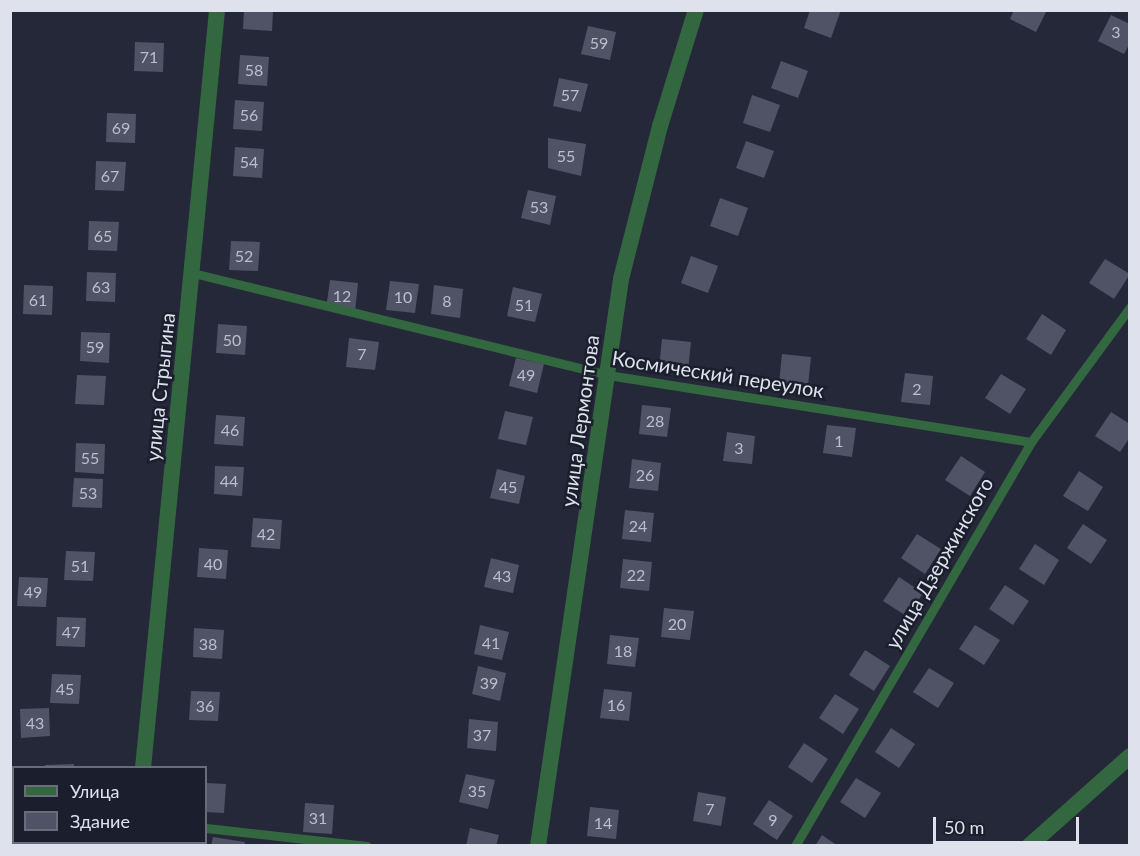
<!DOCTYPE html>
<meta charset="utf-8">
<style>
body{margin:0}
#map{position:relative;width:1140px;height:856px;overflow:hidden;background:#252838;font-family:Lato,sans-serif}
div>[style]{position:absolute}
.building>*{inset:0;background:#4f5365}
.service>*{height:9px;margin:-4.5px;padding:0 4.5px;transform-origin:4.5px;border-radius:4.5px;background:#336740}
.tertiary>*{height:16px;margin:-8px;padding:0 8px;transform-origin:8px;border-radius:8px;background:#336740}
span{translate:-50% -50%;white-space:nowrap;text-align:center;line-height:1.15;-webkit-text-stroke:5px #1b1f2d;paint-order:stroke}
.number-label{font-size:16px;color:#bbbeca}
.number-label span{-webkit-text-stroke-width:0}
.street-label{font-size:20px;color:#dfe2ec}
.frame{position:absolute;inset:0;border:12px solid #dfe2ec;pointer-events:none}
.legend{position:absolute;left:12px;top:766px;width:195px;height:78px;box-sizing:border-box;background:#1b1f2d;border:2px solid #696d79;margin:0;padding:8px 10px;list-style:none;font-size:18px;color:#dfe2ec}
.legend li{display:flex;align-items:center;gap:12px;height:30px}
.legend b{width:30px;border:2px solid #696d79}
.scale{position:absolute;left:933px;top:817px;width:146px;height:27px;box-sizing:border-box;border:3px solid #dfe2ec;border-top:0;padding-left:8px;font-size:18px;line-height:21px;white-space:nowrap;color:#dfe2ec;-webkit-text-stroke:4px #1b1f2d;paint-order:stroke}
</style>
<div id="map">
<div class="building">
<div style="clip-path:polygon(244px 10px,273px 10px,272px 31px,243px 29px)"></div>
<div style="clip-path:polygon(810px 10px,841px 10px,831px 38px,804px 28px)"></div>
<div style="clip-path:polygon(1014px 10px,1047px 10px,1036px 32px,1010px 19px)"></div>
<div style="clip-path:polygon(1111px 15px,1130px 24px,1130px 43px,1124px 54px,1098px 41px)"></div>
<div style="clip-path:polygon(588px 26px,616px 32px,610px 60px,581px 54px)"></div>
<div style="clip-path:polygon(135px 42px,164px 43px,163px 72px,134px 71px)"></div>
<div style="clip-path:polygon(240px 55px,269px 57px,267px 86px,238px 84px)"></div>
<div style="clip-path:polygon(781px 61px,808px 71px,798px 98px,771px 88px)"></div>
<div style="clip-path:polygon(559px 78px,588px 84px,581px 112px,553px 106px)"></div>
<div style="clip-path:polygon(752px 95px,780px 105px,770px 132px,743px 123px)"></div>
<div style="clip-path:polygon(235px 100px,264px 102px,262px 131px,233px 129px)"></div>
<div style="clip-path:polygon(107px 113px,136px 114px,135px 143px,106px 142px)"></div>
<div style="clip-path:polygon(548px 138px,586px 144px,581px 176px,548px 168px)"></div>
<div style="clip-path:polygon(746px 141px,774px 151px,764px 178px,736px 168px)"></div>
<div style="clip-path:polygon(235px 147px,264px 149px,262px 178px,233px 176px)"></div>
<div style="clip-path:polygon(96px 161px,126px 162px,124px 191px,95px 190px)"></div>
<div style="clip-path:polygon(528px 190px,556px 196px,550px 225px,521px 218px)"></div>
<div style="clip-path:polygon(720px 198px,748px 208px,738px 236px,710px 226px)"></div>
<div style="clip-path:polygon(89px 221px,119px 222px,117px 251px,88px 250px)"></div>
<div style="clip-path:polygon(231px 241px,260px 242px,258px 271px,229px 270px)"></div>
<div style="clip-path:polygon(691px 256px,718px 266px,708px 293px,681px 283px)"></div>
<div style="clip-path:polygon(1105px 259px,1130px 274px,1114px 299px,1089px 283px)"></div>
<div style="clip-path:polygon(87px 272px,116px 273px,115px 302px,86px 301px)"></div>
<div style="clip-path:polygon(330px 280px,358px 283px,355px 312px,326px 309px)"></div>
<div style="clip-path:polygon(390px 281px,419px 284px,415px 313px,386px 310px)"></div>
<div style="clip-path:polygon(24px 285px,53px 286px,52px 315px,23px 314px)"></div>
<div style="clip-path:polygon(434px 285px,463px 289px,460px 318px,431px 314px)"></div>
<div style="clip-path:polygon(513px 287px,542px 294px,535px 322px,507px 316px)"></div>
<div style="clip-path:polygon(1042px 314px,1066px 330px,1051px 355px,1026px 339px)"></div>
<div style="clip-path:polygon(218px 324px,247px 326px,245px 355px,216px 353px)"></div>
<div style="clip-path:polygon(81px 332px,110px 333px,109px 363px,80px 361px)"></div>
<div style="clip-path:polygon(349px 338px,379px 342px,375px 370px,346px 367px)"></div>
<div style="clip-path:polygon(662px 339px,691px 342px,688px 371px,659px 368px)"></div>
<div style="clip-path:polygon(782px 354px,811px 357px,808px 386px,779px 383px)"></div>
<div style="clip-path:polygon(516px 358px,544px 364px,537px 393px,509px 386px)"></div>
<div style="clip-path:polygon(905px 373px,933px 376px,930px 405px,901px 402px)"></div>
<div style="clip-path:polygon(1001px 374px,1026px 389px,1010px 414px,985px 398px)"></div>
<div style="clip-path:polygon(77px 375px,106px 376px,104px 405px,75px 404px)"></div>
<div style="clip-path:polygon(642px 405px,671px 408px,667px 437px,639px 434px)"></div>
<div style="clip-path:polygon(505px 411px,533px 417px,526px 445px,498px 439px)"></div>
<div style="clip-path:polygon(1111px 412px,1130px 424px,1130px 437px,1120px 452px,1095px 436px)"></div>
<div style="clip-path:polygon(216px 415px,245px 417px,243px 446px,214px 444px)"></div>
<div style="clip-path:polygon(827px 425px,856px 428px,852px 457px,823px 453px)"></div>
<div style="clip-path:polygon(727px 432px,755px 436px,752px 464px,723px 461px)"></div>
<div style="clip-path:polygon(76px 443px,105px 444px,104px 474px,75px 472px)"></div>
<div style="clip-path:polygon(961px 456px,985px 472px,970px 496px,945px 480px)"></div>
<div style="clip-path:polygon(632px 459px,661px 463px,658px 491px,629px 488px)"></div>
<div style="clip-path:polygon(215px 466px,244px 467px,242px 496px,214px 494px)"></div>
<div style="clip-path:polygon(497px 469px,525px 476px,519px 504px,490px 498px)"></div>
<div style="clip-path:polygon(1079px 471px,1103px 487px,1088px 511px,1063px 496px)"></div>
<div style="clip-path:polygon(74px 478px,103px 479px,102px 508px,72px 507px)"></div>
<div style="clip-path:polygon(625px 510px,654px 513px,651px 542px,622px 539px)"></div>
<div style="clip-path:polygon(253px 518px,282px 520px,280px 549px,251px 547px)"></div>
<div style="clip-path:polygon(1083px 524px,1107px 540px,1091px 564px,1067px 548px)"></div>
<div style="clip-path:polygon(917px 534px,941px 549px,925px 574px,901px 558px)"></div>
<div style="clip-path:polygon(1035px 544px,1059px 560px,1044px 585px,1019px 569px)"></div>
<div style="clip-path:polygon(199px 548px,228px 550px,226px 579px,197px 577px)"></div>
<div style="clip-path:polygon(66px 551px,95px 552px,93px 581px,64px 580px)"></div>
<div style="clip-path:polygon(491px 558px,519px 565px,513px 593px,484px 587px)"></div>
<div style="clip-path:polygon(623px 559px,652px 562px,649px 591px,620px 588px)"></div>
<div style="clip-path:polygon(19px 577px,48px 578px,46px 607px,17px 606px)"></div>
<div style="clip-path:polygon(899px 577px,923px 593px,908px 617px,883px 601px)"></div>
<div style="clip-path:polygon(1005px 585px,1029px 601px,1013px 625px,989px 609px)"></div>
<div style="clip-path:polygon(664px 608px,694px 611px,690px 640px,661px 637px)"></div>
<div style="clip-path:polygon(57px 617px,86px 618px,85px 647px,56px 646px)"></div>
<div style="clip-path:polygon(480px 625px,509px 632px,502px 660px,474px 654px)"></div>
<div style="clip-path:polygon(975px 625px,1000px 640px,984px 665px,959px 649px)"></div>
<div style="clip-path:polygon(194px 628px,224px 630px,222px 659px,193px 657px)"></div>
<div style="clip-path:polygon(610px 635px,639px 638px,635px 667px,607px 664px)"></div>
<div style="clip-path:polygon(865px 650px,890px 666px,874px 691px,849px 675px)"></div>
<div style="clip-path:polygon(478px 666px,506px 673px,500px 701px,472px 694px)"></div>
<div style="clip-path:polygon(929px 668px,954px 683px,938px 708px,913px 692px)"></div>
<div style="clip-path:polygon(52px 674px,81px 675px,79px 704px,50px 703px)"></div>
<div style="clip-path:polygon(604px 689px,632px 692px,629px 721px,600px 718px)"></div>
<div style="clip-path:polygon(191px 691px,220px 692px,218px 721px,189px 720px)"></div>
<div style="clip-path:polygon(835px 694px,859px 709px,843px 734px,819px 718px)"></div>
<div style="clip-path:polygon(49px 708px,50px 736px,21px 738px,20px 709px)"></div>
<div style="clip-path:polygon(469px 719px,498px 722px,496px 751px,467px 748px)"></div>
<div style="clip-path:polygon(891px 728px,915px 744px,899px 768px,875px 752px)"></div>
<div style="clip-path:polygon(804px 743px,828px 759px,812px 783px,788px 767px)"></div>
<div style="clip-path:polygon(74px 764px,74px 768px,45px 768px,45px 765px)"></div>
<div style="clip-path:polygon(466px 774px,495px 780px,488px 809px,459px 802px)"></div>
<div style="clip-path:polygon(856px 778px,881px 793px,865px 818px,840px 802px)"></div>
<div style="clip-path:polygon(206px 783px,226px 784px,224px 813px,206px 812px)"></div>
<div style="clip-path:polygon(698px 792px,726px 797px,721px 826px,693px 821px)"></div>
<div style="clip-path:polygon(769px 800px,793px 816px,777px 840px,753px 824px)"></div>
<div style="clip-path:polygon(305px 803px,334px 805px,332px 834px,303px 832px)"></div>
<div style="clip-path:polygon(590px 807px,619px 810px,616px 839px,587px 836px)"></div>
<div style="clip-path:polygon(470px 828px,499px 835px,496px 846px,466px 846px)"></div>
<div style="clip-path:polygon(822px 835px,838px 846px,815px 846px)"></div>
<div style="clip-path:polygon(213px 837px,245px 842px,244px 846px,211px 846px)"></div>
<div style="clip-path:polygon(38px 842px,67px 842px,67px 846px,38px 846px)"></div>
</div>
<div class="service">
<div style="left:193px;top:273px;width:427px;rotate:13.8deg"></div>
<div style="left:608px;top:375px;width:428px;rotate:9deg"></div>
<div style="left:206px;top:828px;width:162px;rotate:6.4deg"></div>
<div style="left:795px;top:846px;width:468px;rotate:-59.7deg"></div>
<div style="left:1031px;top:442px;width:167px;rotate:-53.7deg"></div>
</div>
<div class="tertiary">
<div style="left:143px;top:768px;width:762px;rotate:-84.42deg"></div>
<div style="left:135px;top:846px;width:4px;rotate:-76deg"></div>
<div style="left:538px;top:846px;width:573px;rotate:-81.67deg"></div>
<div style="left:621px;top:279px;width:158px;rotate:-75.7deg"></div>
<div style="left:660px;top:126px;width:121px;rotate:-72.8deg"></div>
<div style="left:1029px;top:846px;width:135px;rotate:-41.7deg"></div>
</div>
<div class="number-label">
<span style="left:1116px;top:32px">3</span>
<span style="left:599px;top:43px">59</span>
<span style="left:149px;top:57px">71</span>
<span style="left:254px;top:70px">58</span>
<span style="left:570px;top:95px">57</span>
<span style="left:249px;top:115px">56</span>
<span style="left:121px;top:128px">69</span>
<span style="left:566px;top:156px">55</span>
<span style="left:249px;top:162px">54</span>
<span style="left:110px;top:176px">67</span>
<span style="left:539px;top:207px">53</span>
<span style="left:103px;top:236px">65</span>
<span style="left:244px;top:256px">52</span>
<span style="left:101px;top:287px">63</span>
<span style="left:342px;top:296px">12</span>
<span style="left:403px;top:297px">10</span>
<span style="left:38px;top:300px">61</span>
<span style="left:447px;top:301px">8</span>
<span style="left:524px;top:305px">51</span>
<span style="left:232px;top:340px">50</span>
<span style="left:95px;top:347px">59</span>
<span style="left:362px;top:354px">7</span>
<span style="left:526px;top:375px">49</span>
<span style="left:917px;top:389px">2</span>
<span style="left:655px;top:421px">28</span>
<span style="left:230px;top:430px">46</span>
<span style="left:839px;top:441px">1</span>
<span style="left:739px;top:448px">3</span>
<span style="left:90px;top:458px">55</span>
<span style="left:645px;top:475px">26</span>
<span style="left:229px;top:481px">44</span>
<span style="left:508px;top:487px">45</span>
<span style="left:88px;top:493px">53</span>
<span style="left:638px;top:526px">24</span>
<span style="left:266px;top:534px">42</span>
<span style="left:213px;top:564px">40</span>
<span style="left:80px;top:566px">51</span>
<span style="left:636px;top:575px">22</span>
<span style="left:502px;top:576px">43</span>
<span style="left:33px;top:592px">49</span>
<span style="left:677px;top:624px">20</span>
<span style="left:71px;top:632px">47</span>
<span style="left:491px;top:643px">41</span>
<span style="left:208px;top:644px">38</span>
<span style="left:623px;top:651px">18</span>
<span style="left:489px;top:683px">39</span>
<span style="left:65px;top:689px">45</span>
<span style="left:616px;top:705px">16</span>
<span style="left:205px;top:706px">36</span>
<span style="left:35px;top:723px">43</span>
<span style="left:482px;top:735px">37</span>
<span style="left:477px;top:791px">35</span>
<span style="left:710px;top:809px">7</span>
<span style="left:318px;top:818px">31</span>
<span style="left:773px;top:820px">9</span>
<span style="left:603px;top:823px">14</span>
</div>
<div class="street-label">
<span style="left:718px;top:374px;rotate:9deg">Космический переулок</span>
<span style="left:160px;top:387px;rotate:-84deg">улица Стрыгина</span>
<span style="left:580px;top:421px;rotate:-82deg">улица Лермонтова</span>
<span style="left:939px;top:563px;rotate:-60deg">улица Дзержинского</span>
</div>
<div class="frame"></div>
<ul class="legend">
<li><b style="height:8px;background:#336740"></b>Улица</li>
<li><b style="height:16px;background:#4f5365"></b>Здание</li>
</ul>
<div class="scale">50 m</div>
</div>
